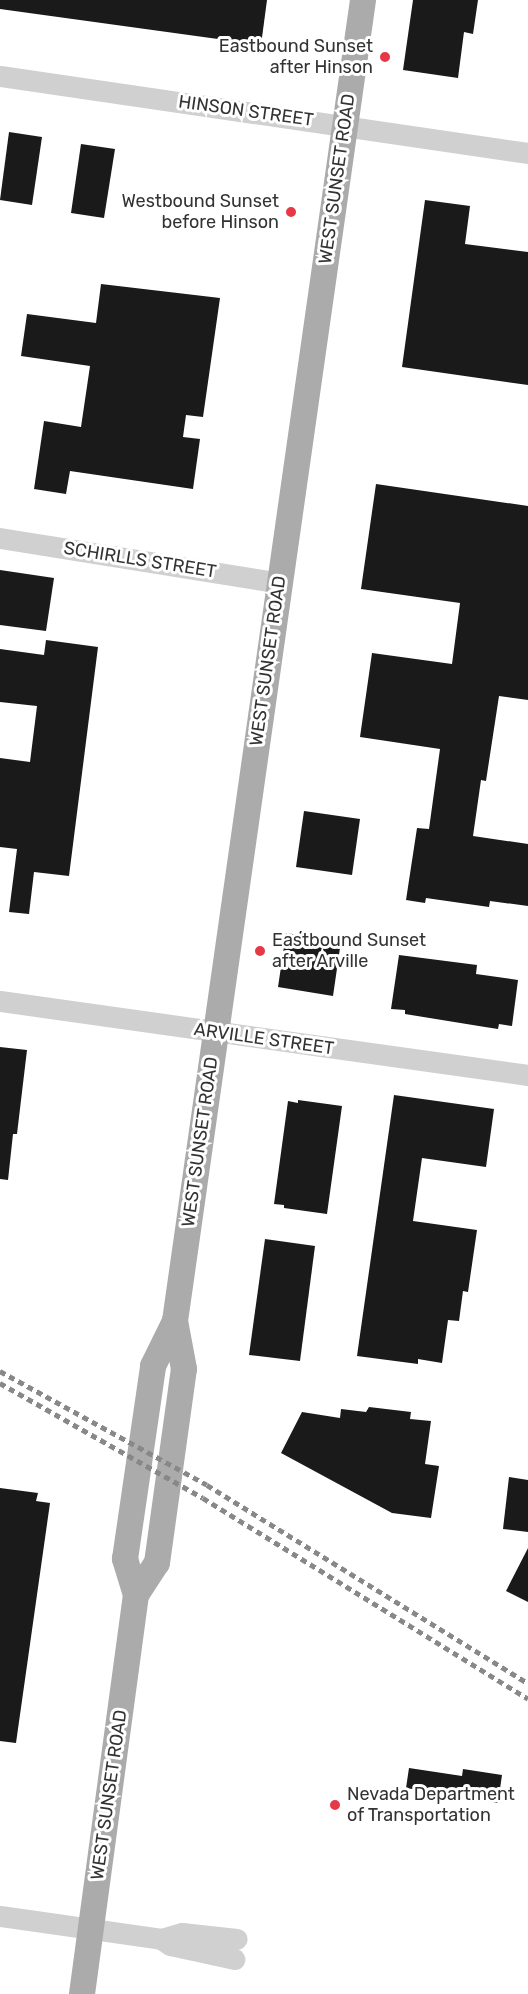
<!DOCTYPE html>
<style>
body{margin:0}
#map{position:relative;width:528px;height:1994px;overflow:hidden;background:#fff;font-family:Rubik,sans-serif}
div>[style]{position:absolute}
.building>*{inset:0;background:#1a1a1a}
.minor>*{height:21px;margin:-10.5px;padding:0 10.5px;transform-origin:10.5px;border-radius:10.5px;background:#d0d0d0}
.major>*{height:26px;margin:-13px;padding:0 13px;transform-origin:13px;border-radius:13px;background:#ababab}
.rail>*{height:4.5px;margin-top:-2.25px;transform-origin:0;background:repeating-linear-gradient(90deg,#888 0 6px,transparent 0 10.5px)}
.dots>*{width:16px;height:16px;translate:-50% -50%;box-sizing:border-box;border:3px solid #fff;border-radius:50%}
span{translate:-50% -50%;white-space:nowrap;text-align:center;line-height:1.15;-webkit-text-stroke:6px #fff;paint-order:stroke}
.poi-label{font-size:18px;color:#333}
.right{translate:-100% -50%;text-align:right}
.left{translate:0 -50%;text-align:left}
.street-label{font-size:18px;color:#333}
</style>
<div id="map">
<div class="building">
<div style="clip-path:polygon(0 0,267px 0,261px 45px,0 9px)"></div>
<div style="clip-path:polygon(413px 0,478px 0,473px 34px,464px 32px,458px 78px,403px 70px)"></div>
<div style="clip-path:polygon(9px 132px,42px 137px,32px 205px,0 200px)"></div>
<div style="clip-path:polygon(81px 144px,115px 149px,104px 218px,71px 213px)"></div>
<div style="clip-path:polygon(425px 200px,470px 206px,465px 244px,528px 252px,528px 385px,402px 367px)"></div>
<div style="clip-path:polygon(101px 284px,220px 298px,203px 417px,186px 415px,183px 437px,200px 439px,193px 489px,70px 471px,66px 494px,34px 489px,44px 421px,81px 427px,90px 366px,21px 356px,27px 314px,96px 323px)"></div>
<div style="clip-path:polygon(376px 484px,528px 506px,528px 700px,499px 696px,486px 781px,481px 780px,473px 836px,528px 844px,528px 906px,490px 901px,489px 907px,426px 898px,425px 903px,406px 900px,417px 828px,429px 829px,440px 749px,360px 737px,372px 653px,452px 664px,460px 603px,361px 589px)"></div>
<div style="clip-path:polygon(0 570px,54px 578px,46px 631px,0 625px)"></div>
<div style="clip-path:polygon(46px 640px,98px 647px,69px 876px,34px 872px,29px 914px,9px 912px,17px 849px,0 847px,0 758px,30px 762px,37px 706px,0 702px,0 649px,44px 655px)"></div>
<div style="clip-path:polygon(304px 811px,360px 819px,352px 875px,296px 867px)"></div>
<div style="clip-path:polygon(300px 931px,311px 932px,311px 936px,341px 941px,333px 996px,278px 987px,286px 933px,299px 935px)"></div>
<div style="clip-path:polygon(399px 955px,477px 965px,476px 974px,518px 980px,512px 1026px,499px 1024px,498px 1029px,485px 1027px,405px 1014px,405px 1010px,391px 1009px)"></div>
<div style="clip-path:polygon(0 1047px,27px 1050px,17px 1134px,13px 1134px,8px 1180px,0 1179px)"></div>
<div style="clip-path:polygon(394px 1095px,494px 1109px,486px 1167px,422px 1158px,413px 1221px,477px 1230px,468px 1292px,463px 1291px,459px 1321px,448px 1320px,442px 1363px,418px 1359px,418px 1364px,357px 1356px)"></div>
<div style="clip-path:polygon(298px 1100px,342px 1106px,327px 1214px,284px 1208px,284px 1205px,274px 1204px,288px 1101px,298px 1103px)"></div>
<div style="clip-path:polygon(265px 1239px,315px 1246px,300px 1361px,249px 1355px)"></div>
<div style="clip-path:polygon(369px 1407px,411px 1412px,410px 1419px,431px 1421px,425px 1464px,439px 1466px,431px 1518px,392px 1513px,281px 1453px,302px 1412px,340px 1418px,341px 1409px,366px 1412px)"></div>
<div style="clip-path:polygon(509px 1477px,528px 1480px,528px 1532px,503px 1529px)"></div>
<div style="clip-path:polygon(0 1488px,38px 1493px,36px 1501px,50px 1503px,16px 1743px,0 1741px)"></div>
<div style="clip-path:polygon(528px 1548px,528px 1602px,506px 1591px)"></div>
<div style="clip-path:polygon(409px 1768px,462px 1776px,463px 1769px,502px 1775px,498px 1803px,406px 1788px)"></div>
</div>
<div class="minor">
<div style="left:0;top:76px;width:534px;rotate:8.3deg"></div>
<div style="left:0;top:538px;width:284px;rotate:9.1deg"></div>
<div style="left:0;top:1001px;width:533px;rotate:7.98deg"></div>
<div style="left:0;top:1916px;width:163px;rotate:8.1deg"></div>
<div style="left:161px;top:1939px;width:22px;rotate:-16deg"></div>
<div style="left:182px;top:1933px;width:55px;rotate:6.2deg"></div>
<div style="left:161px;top:1939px;width:11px;rotate:34deg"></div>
<div style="left:170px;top:1945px;width:66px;rotate:12.3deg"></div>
</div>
<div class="major">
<div style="left:136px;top:1595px;width:38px;rotate:-57deg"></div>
<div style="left:157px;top:1563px;width:196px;rotate:-82.1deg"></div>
<div style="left:184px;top:1369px;width:49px;rotate:-100.6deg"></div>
<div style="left:82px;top:1994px;width:403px;rotate:-82.3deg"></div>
<div style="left:136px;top:1595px;width:38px;rotate:-107deg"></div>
<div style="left:125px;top:1559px;width:195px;rotate:-81.7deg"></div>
<div style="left:153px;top:1366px;width:50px;rotate:-63.9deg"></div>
<div style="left:175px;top:1321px;width:1334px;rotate:-81.9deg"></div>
</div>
<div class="rail">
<div style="left:0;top:1371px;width:236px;rotate:28.8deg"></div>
<div style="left:207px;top:1485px;width:377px;rotate:31.7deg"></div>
<div style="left:0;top:1383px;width:233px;rotate:29.5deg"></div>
<div style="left:203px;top:1498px;width:382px;rotate:31.7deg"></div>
</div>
<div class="dots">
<div style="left:385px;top:57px;background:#e63946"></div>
<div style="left:291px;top:212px;background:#e63946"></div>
<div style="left:260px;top:951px;background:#e63946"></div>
<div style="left:335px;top:1805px;background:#e63946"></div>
</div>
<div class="poi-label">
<span class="right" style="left:373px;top:57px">Eastbound Sunset<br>after Hinson</span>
<span class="right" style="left:279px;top:212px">Westbound Sunset<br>before Hinson</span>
<span class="left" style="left:272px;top:951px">Eastbound Sunset<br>after Arville</span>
<span class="left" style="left:347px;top:1805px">Nevada Department<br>of Transportation</span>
</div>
<div class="street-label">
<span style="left:246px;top:111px;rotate:8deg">HINSON STREET</span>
<span style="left:337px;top:179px;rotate:-82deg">WEST SUNSET ROAD</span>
<span style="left:140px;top:560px;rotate:9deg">SCHIRLLS STREET</span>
<span style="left:268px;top:661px;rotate:-82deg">WEST SUNSET ROAD</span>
<span style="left:264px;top:1039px;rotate:8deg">ARVILLE STREET</span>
<span style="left:200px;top:1142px;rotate:-82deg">WEST SUNSET ROAD</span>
<span style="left:109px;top:1795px;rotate:-82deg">WEST SUNSET ROAD</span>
</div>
</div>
